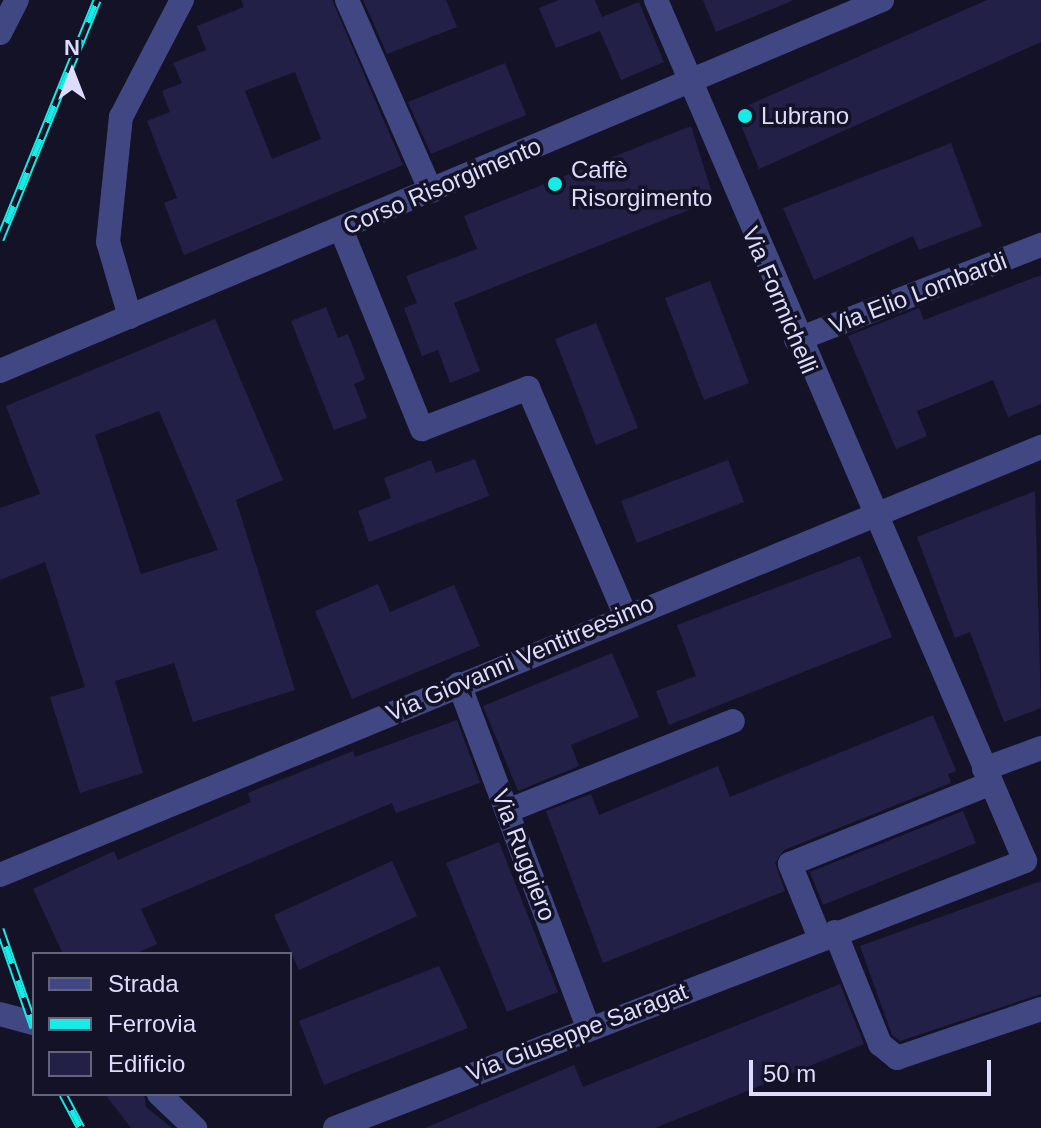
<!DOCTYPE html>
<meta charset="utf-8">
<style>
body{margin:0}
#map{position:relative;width:1041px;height:1128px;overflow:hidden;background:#131227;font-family:Arial,sans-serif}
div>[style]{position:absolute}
.building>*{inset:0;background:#232047}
.minor>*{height:24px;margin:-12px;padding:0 12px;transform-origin:12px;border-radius:12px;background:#414782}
.rail>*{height:9px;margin-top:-4.5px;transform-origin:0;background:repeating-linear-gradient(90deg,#131227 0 18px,#18ebe6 0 36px);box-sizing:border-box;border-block:2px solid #18ebe6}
.dots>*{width:22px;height:22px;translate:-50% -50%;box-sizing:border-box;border:4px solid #131227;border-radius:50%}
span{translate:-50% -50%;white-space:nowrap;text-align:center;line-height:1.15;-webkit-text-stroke:7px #131227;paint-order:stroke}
.poi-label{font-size:24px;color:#dcdcfc}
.left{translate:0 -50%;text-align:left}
.street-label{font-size:24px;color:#dcdcfc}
.legend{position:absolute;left:32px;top:952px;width:260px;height:144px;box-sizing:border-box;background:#131227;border:2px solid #63637c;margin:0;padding:10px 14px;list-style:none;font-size:24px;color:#dcdcfc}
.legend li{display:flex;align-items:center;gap:16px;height:40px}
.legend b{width:40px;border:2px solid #63637c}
.north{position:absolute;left:32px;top:32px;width:80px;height:80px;-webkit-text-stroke:6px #131227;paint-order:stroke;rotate:0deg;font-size:22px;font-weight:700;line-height:32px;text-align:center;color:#dcdcfc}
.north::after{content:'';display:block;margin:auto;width:28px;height:36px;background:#dcdcfc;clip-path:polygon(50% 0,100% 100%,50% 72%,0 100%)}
.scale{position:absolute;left:749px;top:1060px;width:242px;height:36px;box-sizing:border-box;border:4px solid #dcdcfc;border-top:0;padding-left:10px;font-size:24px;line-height:28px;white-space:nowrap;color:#dcdcfc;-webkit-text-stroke:6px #131227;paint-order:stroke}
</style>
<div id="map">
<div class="building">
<div style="clip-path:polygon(evenodd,241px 0,332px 0,403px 165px,184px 255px,164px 203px,177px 198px,147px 121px,170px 112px,162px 91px,182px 83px,173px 63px,206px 50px,197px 26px,244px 7px,241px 0,295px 72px,321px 139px,272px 159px,245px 91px,295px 72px)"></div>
<div style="clip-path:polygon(363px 0,446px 0,457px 27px,387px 54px)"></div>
<div style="clip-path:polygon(559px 0,595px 0,602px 17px,639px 2px,664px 62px,621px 80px,600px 31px,556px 48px,539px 8px)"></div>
<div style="clip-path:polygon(703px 0,791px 0,792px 1px,716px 32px)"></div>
<div style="clip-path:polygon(987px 0,1041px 0,1041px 42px,759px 169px,735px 111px)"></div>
<div style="clip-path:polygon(505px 63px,526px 115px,431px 154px,408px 102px)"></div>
<div style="clip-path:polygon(691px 126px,714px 200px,454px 303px,480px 371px,450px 383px,438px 350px,422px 356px,404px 308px,417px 303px,406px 276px,477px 249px,464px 216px)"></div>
<div style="clip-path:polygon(951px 143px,982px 226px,919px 250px,913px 236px,814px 280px,783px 208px)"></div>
<div style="clip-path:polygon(1041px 275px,1041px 404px,1008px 417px,993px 380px,917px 411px,927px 436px,896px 449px,848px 336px,919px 308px,924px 320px)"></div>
<div style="clip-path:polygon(710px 281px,749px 383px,704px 400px,665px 298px)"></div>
<div style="clip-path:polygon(326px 307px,338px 338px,348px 334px,365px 379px,354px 384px,367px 418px,334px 430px,291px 321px)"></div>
<div style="clip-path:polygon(evenodd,215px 319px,283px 480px,236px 500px,295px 690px,193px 722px,174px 663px,115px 681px,143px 773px,80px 793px,50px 697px,85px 687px,45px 562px,0 580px,0 508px,40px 494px,6px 406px,215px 319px,159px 411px,218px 550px,141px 574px,95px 435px,159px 411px)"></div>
<div style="clip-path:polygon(596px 323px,638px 428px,596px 445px,555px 339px)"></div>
<div style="clip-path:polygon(475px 459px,489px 496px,369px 542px,358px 511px,391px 498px,384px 478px,431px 460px,436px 473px)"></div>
<div style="clip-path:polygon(728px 460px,744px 502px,637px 543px,621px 501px)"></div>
<div style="clip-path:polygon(1035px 491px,1041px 708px,1004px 722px,970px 632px,955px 638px,917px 537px)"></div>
<div style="clip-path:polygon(860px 556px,892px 637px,669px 725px,656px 691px,696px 676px,677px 625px)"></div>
<div style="clip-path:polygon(378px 584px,390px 612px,454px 585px,480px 646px,352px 699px,315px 611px)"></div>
<div style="clip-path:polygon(612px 653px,639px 717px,571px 745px,579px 766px,518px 791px,483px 706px)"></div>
<div style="clip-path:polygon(933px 715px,956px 771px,948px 774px,951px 783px,784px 850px,775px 863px,785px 891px,603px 963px,546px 811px,591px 794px,599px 815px,718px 766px,730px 797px)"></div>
<div style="clip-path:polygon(457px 720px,480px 783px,396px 813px,392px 803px,141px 909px,157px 944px,135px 954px,63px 954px,33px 889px,114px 851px,118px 860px,251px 802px,248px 793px,353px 751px,355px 757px)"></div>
<div style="clip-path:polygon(963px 811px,976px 843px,823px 905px,810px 872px)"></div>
<div style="clip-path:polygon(499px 842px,558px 992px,507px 1012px,446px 863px)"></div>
<div style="clip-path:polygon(392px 861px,417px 916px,299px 970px,274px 915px)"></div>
<div style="clip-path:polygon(1041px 881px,1041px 994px,900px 1041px,892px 1035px,860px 946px)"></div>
<div style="clip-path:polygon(439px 966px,468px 1028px,324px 1085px,299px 1021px)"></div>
<div style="clip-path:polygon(840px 984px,864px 1044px,655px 1128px,425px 1128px,574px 1065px,583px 1087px)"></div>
<div style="clip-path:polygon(105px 1094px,144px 1094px,146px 1107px,172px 1128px,131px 1128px)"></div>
</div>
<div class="minor">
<div style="left:347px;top:0;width:209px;rotate:66.3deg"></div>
<div style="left:0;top:33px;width:37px;rotate:-63deg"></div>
<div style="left:341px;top:229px;width:216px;rotate:68deg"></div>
<div style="left:422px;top:429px;width:114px;rotate:-21.1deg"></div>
<div style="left:528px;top:388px;width:246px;rotate:66.8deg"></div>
<div style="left:130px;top:317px;width:78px;rotate:-106.3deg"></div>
<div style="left:108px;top:242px;width:126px;rotate:-84.1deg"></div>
<div style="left:121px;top:117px;width:132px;rotate:-62.5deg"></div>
<div style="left:796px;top:340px;width:263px;rotate:-21.2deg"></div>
<div style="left:0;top:371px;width:957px;rotate:-22.81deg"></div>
<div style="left:459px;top:684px;width:366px;rotate:69.4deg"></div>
<div style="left:984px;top:769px;width:61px;rotate:-20.2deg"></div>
<div style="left:507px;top:811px;width:243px;rotate:-21.7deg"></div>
<div style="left:0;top:875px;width:1126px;rotate:-22.35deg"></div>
<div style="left:835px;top:932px;width:121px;rotate:68.1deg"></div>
<div style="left:880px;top:1044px;width:22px;rotate:39deg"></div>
<div style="left:897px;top:1058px;width:152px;rotate:-18.8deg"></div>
<div style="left:820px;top:938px;width:80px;rotate:-112.1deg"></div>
<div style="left:790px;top:864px;width:217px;rotate:-21.9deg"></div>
<div style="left:0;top:1014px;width:35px;rotate:15deg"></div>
<div style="left:159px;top:1094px;width:50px;rotate:43.4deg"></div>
<div style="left:335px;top:1128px;width:740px;rotate:-21.15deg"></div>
<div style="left:1025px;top:861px;width:937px;rotate:-113.2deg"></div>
</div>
<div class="rail">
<div style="left:0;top:239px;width:258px;rotate:-67.9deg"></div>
<div style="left:0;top:929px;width:104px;rotate:70.9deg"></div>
<div style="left:63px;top:1094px;width:38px;rotate:62deg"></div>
</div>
<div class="dots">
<div style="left:745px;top:116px;background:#18ebe6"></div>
<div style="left:555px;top:184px;background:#18ebe6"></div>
</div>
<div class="poi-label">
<span class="left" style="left:761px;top:116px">Lubrano</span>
<span class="left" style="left:571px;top:184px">Caffè<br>Risorgimento</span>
</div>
<div class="street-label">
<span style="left:442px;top:186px;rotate:-23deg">Corso Risorgimento</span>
<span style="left:918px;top:293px;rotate:-21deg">Via Elio Lombardi</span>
<span style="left:780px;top:300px;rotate:67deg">Via Formichelli</span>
<span style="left:520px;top:658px;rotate:-23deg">Via Giovanni Ventitreesimo</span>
<span style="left:524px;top:855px;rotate:69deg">Via Ruggiero</span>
<span style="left:577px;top:1032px;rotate:-21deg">Via Giuseppe Saragat</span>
</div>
<ul class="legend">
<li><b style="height:10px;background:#414782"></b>Strada</li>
<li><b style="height:10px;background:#18ebe6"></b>Ferrovia</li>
<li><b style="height:22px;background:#232047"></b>Edificio</li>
</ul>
<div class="north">N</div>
<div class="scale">50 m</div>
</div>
